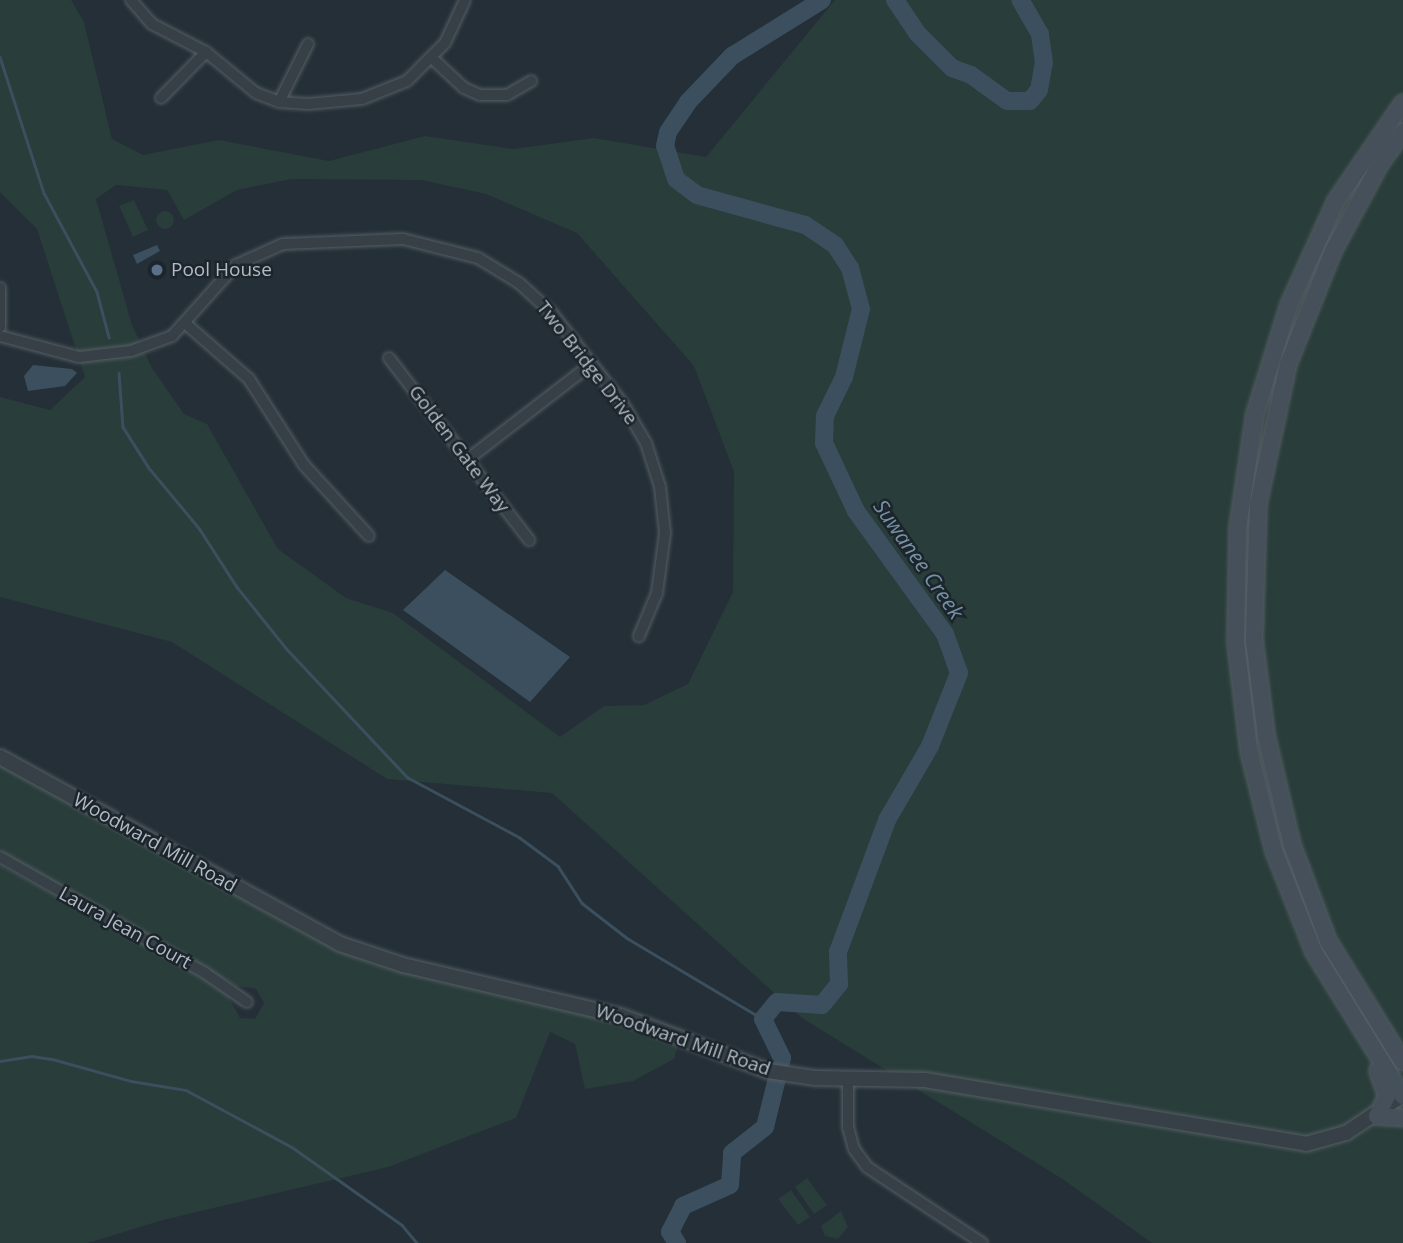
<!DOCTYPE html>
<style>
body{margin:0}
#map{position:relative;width:1403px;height:1243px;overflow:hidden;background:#242f37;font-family:"Open Sans",sans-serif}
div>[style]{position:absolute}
.green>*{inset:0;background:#293d3a}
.round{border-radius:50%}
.water>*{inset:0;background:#3b4f5e}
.stream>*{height:2.5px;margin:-1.25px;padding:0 1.25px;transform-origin:1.25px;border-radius:1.25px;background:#3b4f5e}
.river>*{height:18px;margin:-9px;padding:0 9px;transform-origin:9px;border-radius:9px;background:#3b4f5e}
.roads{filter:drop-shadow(0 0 2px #555e65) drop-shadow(0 0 2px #555e65)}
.minor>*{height:10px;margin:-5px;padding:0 5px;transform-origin:5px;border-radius:5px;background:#374047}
.tertiary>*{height:14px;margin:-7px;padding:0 7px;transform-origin:7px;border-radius:7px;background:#374047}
.secondary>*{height:16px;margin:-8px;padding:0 8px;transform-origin:8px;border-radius:8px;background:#45505a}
.dots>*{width:19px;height:19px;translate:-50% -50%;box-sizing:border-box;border:4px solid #1c252c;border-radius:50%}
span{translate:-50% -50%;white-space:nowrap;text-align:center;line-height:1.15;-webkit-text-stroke:5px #1c252c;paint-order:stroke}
.poi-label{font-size:19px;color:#b2bbc3}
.left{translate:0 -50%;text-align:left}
.street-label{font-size:19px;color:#b2bbc3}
.water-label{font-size:21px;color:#7691a4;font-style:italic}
</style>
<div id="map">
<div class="green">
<div style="clip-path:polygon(evenodd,0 0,71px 0,84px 22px,112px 139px,143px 155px,219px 140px,329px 161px,425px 136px,513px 149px,594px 138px,706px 157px,835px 0,1403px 0,1403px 1243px,1152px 1243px,1064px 1180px,802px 1018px,552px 793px,387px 779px,172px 642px,0 597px,0 397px,50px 410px,85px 377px,37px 229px,0 192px,0 0,292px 179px,421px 180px,486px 194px,577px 233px,694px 366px,734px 472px,733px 592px,688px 684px,644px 705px,604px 706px,560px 737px,393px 613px,346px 598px,278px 549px,207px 424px,184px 414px,152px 368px,132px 325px,96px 199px,116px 185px,167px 190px,184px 220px,237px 190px,292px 179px)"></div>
<div style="clip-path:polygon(134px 200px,148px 230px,133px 237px,119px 206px)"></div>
<div class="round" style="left:156px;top:211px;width:18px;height:18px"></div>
<div style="clip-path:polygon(0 762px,326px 943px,578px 1009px,679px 1042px,674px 1059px,633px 1081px,585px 1089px,575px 1044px,550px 1032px,516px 1118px,388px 1167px,163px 1220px,88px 1243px,0 1243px,0 865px,225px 991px,240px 1018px,255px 1019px,264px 1003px,256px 989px,237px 986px,0 852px)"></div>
<div style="clip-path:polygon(807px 1178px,827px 1205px,814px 1214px,795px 1187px)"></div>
<div style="clip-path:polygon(791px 1190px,810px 1217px,798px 1225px,778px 1199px)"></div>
<div style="clip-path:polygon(841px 1211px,848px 1227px,838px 1239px,825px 1236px,821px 1226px)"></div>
</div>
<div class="water">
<div style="clip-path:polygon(157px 245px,160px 251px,137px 264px,133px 255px)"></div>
<div style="clip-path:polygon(33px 365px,72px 369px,77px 373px,65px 386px,28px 391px,24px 376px)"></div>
<div style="clip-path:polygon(445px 570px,570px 657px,530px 702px,403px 610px)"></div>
</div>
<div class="stream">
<div style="left:0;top:57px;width:143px;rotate:72.1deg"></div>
<div style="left:44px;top:193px;width:112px;rotate:61.8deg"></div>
<div style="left:97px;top:292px;width:47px;rotate:75.1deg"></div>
<div style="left:119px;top:373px;width:54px;rotate:85.8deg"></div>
<div style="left:123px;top:427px;width:49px;rotate:57.6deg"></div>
<div style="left:149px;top:468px;width:78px;rotate:50.2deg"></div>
<div style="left:199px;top:528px;width:70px;rotate:57.2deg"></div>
<div style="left:237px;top:587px;width:78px;rotate:51.2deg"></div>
<div style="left:286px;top:648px;width:177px;rotate:46.8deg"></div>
<div style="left:407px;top:777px;width:127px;rotate:28.2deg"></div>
<div style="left:519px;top:837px;width:49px;rotate:36.6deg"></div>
<div style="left:558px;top:866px;width:44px;rotate:57deg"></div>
<div style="left:582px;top:903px;width:57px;rotate:37.9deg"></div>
<div style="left:627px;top:938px;width:158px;rotate:30.8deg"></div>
<div style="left:0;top:1061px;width:32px;rotate:-9deg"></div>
<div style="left:32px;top:1056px;width:24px;rotate:9deg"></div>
<div style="left:56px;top:1060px;width:78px;rotate:15.6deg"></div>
<div style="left:131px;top:1081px;width:56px;rotate:9.3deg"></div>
<div style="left:186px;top:1090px;width:120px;rotate:28.3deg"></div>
<div style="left:292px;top:1147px;width:135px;rotate:35.3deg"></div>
<div style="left:402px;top:1225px;width:23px;rotate:50deg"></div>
</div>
<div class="river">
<div style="left:895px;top:0;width:40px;rotate:56deg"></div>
<div style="left:917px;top:33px;width:49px;rotate:45deg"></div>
<div style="left:952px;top:68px;width:20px;rotate:20deg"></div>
<div style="left:971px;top:75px;width:44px;rotate:35.8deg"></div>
<div style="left:1007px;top:101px;width:23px"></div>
<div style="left:1030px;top:101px;width:14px;rotate:-51deg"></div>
<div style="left:1039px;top:90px;width:27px;rotate:-80deg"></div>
<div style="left:1044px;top:63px;width:29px;rotate:-98deg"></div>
<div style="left:1040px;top:34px;width:39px;rotate:-120deg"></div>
<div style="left:677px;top:1243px;width:13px;rotate:-122deg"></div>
<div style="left:670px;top:1232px;width:29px;rotate:-63deg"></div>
<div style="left:683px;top:1206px;width:51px;rotate:-24.1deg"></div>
<div style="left:730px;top:1185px;width:32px;rotate:-86deg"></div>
<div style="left:732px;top:1153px;width:42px;rotate:-38.2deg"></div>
<div style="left:765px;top:1127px;width:71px;rotate:-76.2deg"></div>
<div style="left:782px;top:1058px;width:43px;rotate:-116deg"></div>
<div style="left:763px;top:1019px;width:22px;rotate:-51deg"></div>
<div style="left:777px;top:1002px;width:45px;rotate:3.8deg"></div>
<div style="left:822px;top:1005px;width:27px;rotate:-51deg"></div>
<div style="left:839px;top:984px;width:32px;rotate:-92deg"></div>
<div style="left:838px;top:952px;width:141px;rotate:-69.6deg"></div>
<div style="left:887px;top:820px;width:86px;rotate:-59.8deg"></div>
<div style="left:930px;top:746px;width:79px;rotate:-68.3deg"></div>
<div style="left:959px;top:673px;width:41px;rotate:-109.7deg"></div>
<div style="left:945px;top:634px;width:152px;rotate:-125.9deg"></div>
<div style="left:856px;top:511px;width:75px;rotate:-115.2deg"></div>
<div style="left:824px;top:443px;width:27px;rotate:-88deg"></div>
<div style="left:825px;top:416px;width:43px;rotate:-64deg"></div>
<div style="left:844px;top:377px;width:70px;rotate:-76deg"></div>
<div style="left:861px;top:309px;width:42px;rotate:-105deg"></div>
<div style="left:850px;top:268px;width:27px;rotate:-123deg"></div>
<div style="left:835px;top:245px;width:36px;rotate:-146deg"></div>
<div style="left:805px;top:225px;width:112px;rotate:-164.5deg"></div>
<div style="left:697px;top:195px;width:26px;rotate:-143deg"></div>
<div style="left:676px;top:179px;width:35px;rotate:-108deg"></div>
<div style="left:665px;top:146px;width:14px;rotate:-78deg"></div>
<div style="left:668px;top:132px;width:36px;rotate:-56deg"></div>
<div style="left:688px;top:102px;width:64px;rotate:-46.3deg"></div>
<div style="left:732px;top:56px;width:106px;rotate:-31.9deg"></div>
</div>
<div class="roads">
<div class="minor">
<div style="left:131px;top:0;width:32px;rotate:49deg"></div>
<div style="left:152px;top:24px;width:61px;rotate:27.4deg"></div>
<div style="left:206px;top:52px;width:65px;rotate:39.4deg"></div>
<div style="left:256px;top:93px;width:25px;rotate:21deg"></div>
<div style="left:279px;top:102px;width:29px;rotate:4deg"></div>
<div style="left:308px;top:104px;width:54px;rotate:-5.3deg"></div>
<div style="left:362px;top:99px;width:48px;rotate:-21.8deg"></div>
<div style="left:407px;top:81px;width:54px;rotate:-45deg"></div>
<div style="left:445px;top:43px;width:47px;rotate:-65.1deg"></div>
<div style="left:433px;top:59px;width:42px;rotate:43.1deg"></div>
<div style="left:464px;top:88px;width:17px;rotate:24deg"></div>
<div style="left:480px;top:95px;width:27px"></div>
<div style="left:507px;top:95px;width:28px;rotate:-30deg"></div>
<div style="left:161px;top:98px;width:64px;rotate:-45.6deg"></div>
<div style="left:279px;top:102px;width:65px;rotate:-63.4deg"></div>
<div style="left:0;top:288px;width:39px;rotate:90deg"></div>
<div style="left:186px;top:324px;width:84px;rotate:41.1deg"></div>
<div style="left:249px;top:379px;width:102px;rotate:57.4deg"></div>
<div style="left:304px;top:465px;width:96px;rotate:47.5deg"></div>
<div style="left:0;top:336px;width:82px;rotate:14.9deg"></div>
<div style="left:79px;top:357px;width:52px;rotate:-6.6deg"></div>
<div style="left:131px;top:351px;width:44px;rotate:-20.1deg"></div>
<div style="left:172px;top:336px;width:96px;rotate:-48deg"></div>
<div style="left:236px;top:265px;width:51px;rotate:-24.1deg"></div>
<div style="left:283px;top:244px;width:120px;rotate:-2.4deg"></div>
<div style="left:403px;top:239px;width:77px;rotate:14.2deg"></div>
<div style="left:478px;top:258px;width:48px;rotate:31.4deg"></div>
<div style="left:519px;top:283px;width:45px;rotate:42.3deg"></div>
<div style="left:552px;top:313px;width:115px;rotate:52deg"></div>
<div style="left:623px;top:404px;width:45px;rotate:59.5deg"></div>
<div style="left:646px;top:443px;width:46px;rotate:72.3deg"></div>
<div style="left:660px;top:487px;width:46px;rotate:83.8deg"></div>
<div style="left:665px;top:533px;width:61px;rotate:97.6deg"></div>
<div style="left:657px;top:593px;width:47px;rotate:112.7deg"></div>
<div style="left:389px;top:358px;width:230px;rotate:52.4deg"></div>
<div style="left:467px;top:460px;width:157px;rotate:-37.7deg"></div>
<div style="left:0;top:857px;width:236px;rotate:29.5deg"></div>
<div style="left:205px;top:973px;width:51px;rotate:34.6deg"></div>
<div style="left:848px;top:1079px;width:48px;rotate:90deg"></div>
<div style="left:848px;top:1127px;width:23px;rotate:75deg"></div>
<div style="left:854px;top:1149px;width:22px;rotate:54deg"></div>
<div style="left:867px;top:1167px;width:138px;rotate:33.5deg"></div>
</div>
<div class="tertiary">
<div style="left:0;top:757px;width:388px;rotate:28.8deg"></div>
<div style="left:340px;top:944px;width:66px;rotate:18.4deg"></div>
<div style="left:403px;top:965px;width:224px;rotate:13.2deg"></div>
<div style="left:621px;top:1016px;width:157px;rotate:20.5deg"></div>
<div style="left:768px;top:1071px;width:48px;rotate:8.5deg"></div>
<div style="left:815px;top:1078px;width:110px;rotate:1deg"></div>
<div style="left:925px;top:1080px;width:386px;rotate:9.5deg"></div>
<div style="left:1306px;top:1144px;width:41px;rotate:-15.4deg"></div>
<div style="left:1346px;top:1133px;width:69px;rotate:-33.7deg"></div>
</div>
<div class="secondary">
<div style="left:1403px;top:103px;width:119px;rotate:124.4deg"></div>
<div style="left:1336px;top:201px;width:114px;rotate:114.3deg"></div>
<div style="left:1289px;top:305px;width:114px;rotate:107.3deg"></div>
<div style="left:1255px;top:414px;width:115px;rotate:98.5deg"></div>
<div style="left:1238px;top:528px;width:115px;rotate:91deg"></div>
<div style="left:1236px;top:643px;width:109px;rotate:83.1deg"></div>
<div style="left:1249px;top:751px;width:103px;rotate:76deg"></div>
<div style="left:1274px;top:851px;width:109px;rotate:68.4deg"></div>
<div style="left:1314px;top:952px;width:169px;rotate:58.3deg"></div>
<div style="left:1403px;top:132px;width:37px;rotate:126deg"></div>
<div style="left:1381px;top:162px;width:101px;rotate:118.3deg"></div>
<div style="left:1333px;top:251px;width:122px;rotate:111.7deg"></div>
<div style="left:1288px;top:364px;width:143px;rotate:102.1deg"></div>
<div style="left:1258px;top:504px;width:136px;rotate:91.7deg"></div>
<div style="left:1254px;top:640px;width:96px;rotate:82.8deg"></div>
<div style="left:1266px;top:735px;width:113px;rotate:76.7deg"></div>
<div style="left:1292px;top:845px;width:103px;rotate:69.4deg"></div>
<div style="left:1328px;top:941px;width:142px;rotate:58.2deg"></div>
<div style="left:1377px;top:1116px;width:22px;rotate:-63deg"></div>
<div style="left:1387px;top:1096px;width:27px;rotate:-110deg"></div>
<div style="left:1377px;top:1116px;width:26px;rotate:4deg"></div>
</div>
</div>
<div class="dots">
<div style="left:157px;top:270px;background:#5c6f8a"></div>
</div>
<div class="poi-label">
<span class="left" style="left:171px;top:270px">Pool House</span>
</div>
<div class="street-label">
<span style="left:587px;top:363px;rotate:52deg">Two Bridge Drive</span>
<span style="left:459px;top:449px;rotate:53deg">Golden Gate Way</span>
<span style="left:155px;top:843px;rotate:29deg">Woodward Mill Road</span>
<span style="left:125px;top:928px;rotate:29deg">Laura Jean Court</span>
<span style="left:683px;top:1040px;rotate:19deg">Woodward Mill Road</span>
</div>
<div class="water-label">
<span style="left:919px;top:559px;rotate:55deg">Suwanee Creek</span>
</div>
</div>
